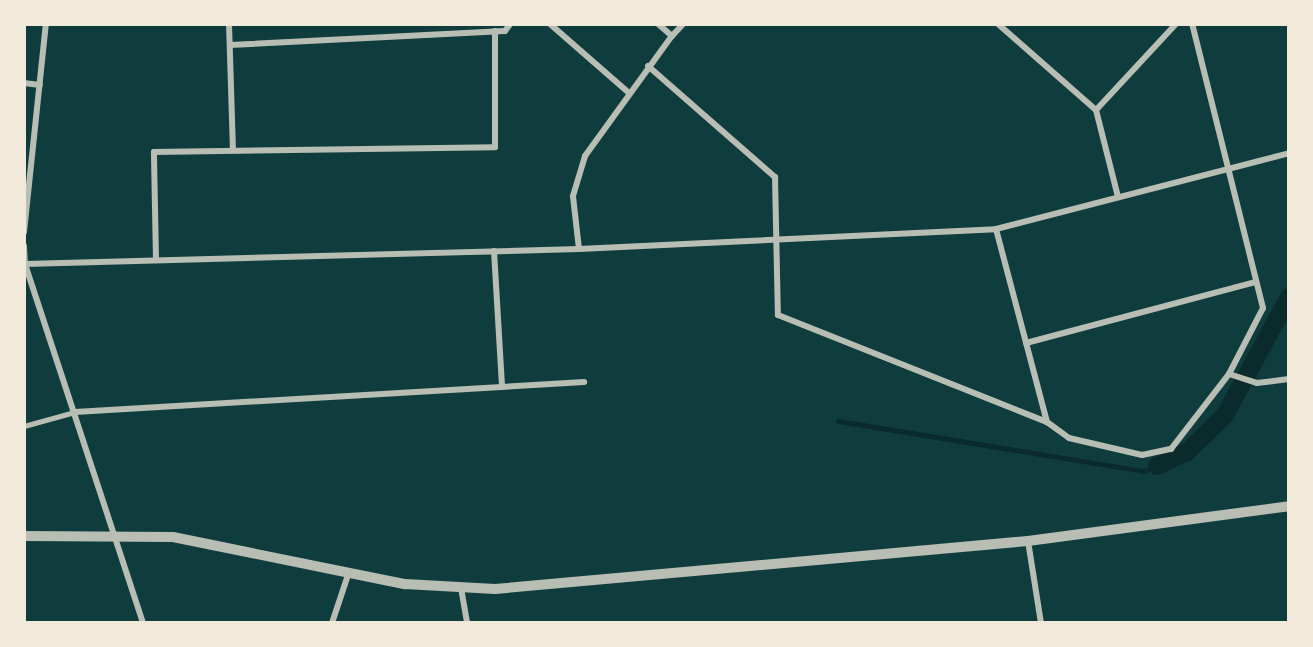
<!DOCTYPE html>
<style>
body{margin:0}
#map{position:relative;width:1313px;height:647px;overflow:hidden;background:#0f3d3e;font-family:Helvetica,sans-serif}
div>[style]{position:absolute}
.stream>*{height:5px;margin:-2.5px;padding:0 2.5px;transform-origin:2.5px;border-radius:2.5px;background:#0a2a2b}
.canal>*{height:18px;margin:-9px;padding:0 9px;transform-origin:9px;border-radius:9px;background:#0a2a2b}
.service>*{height:4.5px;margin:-2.25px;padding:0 2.25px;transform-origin:2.25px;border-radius:2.25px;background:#b8beb3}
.minor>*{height:6px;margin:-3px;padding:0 3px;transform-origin:3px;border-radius:3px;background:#b8beb3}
.tertiary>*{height:10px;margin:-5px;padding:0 5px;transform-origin:5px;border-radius:5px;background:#b8beb3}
span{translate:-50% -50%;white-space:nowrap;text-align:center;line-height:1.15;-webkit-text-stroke:6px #f1e9da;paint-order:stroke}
.frame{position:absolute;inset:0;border:26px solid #f1e9da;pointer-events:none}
</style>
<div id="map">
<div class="stream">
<div style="left:838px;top:421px;width:310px;rotate:9.3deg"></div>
<div style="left:1144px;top:471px;width:14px;rotate:-21deg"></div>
</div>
<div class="canal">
<div style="left:1157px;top:466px;width:33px;rotate:-25deg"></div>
<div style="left:1187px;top:452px;width:53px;rotate:-44.2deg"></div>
<div style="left:1225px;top:415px;width:134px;rotate:-61.5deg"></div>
</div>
<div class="service">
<div style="left:24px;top:426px;width:53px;rotate:-15.4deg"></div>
</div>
<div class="minor">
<div style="left:229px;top:24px;width:125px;rotate:88.2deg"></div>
<div style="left:550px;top:24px;width:103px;rotate:41.1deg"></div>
<div style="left:998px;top:24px;width:130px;rotate:41.3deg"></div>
<div style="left:1096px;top:110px;width:90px;rotate:75.8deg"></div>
<div style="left:672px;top:36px;width:16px;rotate:-47deg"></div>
<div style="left:230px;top:45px;width:275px;rotate:-2.9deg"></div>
<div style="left:505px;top:31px;width:9px;rotate:-54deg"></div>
<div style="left:648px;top:66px;width:169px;rotate:41.2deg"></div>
<div style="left:775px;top:177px;width:138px;rotate:88.8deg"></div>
<div style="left:778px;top:315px;width:289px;rotate:21.7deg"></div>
<div style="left:1047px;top:422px;width:27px;rotate:36deg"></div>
<div style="left:1069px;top:438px;width:75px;rotate:13.1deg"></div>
<div style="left:1142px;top:455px;width:30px;rotate:-12deg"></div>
<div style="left:1171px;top:449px;width:95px;rotate:-52.3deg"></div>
<div style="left:1229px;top:374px;width:74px;rotate:-62.7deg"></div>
<div style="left:1263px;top:308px;width:293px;rotate:-104deg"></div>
<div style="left:24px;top:83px;width:16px;rotate:7deg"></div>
<div style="left:1096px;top:110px;width:117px;rotate:-47.1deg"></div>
<div style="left:996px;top:229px;width:200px;rotate:75.2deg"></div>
<div style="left:24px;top:232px;width:209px;rotate:-84deg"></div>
<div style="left:24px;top:246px;width:18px;rotate:87deg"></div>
<div style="left:25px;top:264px;width:378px;rotate:71.8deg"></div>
<div style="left:579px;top:249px;width:53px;rotate:-96.5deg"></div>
<div style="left:573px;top:196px;width:42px;rotate:-73.3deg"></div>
<div style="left:585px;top:156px;width:148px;rotate:-54.1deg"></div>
<div style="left:672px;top:36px;width:18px;rotate:-139deg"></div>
<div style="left:494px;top:251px;width:136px;rotate:86.6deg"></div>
<div style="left:156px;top:260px;width:108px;rotate:-91.1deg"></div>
<div style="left:154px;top:152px;width:341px;rotate:-0.8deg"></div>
<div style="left:495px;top:147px;width:116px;rotate:-90deg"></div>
<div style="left:25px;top:264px;width:554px;rotate:-1.55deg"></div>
<div style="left:579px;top:249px;width:417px;rotate:-2.7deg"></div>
<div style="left:996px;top:229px;width:303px;rotate:-14.5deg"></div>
<div style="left:1026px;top:343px;width:238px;rotate:-14.9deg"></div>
<div style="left:1229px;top:374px;width:29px;rotate:18deg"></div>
<div style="left:1257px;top:383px;width:32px;rotate:-7deg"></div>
<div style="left:75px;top:412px;width:510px;rotate:-3.37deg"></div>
<div style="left:1028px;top:541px;width:83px;rotate:81deg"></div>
<div style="left:461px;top:588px;width:36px;rotate:80deg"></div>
<div style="left:332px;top:623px;width:54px;rotate:-71.6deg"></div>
</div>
<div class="tertiary">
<div style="left:24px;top:536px;width:149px;rotate:0.4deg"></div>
<div style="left:173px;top:537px;width:237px;rotate:11.5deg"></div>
<div style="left:405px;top:584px;width:90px;rotate:3.2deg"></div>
<div style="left:495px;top:589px;width:535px;rotate:-5.15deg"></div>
<div style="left:1028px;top:541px;width:263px;rotate:-7.6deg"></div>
</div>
<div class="frame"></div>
</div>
